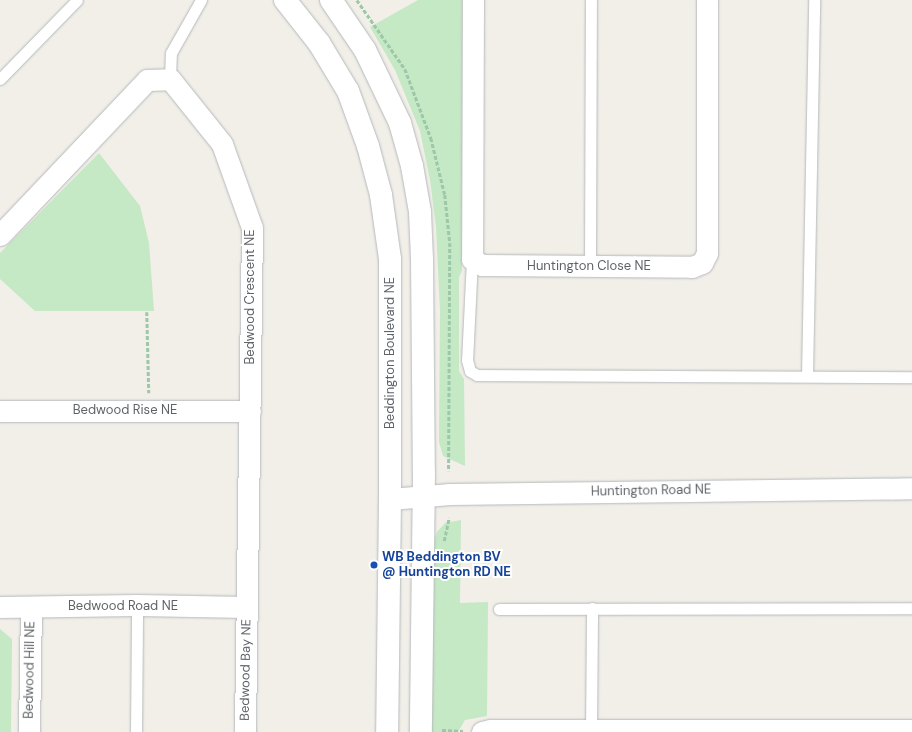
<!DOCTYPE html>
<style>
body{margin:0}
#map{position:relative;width:912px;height:732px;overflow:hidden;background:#f1efe8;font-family:"DM Sans",sans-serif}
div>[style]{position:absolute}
.green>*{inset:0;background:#c5e8c5}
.path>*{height:2.5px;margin-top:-1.25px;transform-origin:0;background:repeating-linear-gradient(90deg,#9cc7a9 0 4px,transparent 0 6px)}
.roads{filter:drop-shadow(0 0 1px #b5b8bc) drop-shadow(0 0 1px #b5b8bc)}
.lane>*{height:11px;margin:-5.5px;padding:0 5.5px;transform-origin:5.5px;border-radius:5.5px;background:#fff}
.street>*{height:21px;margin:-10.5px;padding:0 10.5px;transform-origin:10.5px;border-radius:10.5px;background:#fff}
.secondary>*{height:22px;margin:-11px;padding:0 11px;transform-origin:11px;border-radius:11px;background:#fff}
.dots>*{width:11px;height:11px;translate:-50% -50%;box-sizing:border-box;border:2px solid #fff;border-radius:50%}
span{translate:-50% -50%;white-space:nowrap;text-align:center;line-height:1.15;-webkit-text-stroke:4px #fff;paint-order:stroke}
.street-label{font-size:13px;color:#5f6368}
.transit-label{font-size:13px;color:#164399;font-weight:700}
.left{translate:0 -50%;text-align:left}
</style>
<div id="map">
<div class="green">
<div style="clip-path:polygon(418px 0,462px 0,462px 271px,459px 277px,459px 371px,464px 379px,465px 466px,443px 456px,439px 442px,440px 311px,436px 227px,430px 180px,420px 131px,395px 70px,370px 27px)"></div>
<div style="clip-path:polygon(99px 153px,140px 206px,149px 243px,154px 311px,35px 311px,0 279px,0 253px)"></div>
<div style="clip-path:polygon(461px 520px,460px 603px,488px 602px,487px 716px,465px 720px,458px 732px,429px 732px,430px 551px,437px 532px,445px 523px)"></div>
<div style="clip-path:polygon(0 629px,12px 639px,11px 732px,0 732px)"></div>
</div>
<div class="path">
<div style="left:357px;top:0;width:84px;rotate:55.2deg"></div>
<div style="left:405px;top:69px;width:74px;rotate:69.4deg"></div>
<div style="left:431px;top:138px;width:59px;rotate:76.2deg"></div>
<div style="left:445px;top:195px;width:48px;rotate:84.1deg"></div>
<div style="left:450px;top:243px;width:228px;rotate:90.3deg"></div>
<div style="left:147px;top:312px;width:81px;rotate:88.6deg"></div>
<div style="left:444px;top:541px;width:24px;rotate:-78deg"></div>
<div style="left:442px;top:730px;width:21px;rotate:3deg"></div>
</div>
<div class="roads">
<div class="lane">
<div style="left:0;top:79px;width:110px;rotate:-45.7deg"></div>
<div style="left:170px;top:79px;width:26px;rotate:-88deg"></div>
<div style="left:171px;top:53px;width:61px;rotate:-60.5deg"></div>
<div style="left:472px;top:259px;width:101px;rotate:92.8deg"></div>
<div style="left:467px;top:360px;width:11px;rotate:75deg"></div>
<div style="left:470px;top:371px;width:8px;rotate:30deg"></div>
<div style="left:477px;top:375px;width:435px;rotate:0.3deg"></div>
<div style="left:590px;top:266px;width:266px;rotate:-89.8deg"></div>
<div style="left:807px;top:376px;width:376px;rotate:-88.9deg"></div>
<div style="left:499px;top:609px;width:413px;rotate:-0.1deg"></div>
<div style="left:136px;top:732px;width:127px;rotate:-89.5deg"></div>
<div style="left:591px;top:732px;width:124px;rotate:-89.5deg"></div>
</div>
<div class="street">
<div style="left:473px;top:0;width:259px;rotate:90.2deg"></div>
<div style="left:472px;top:259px;width:12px;rotate:31deg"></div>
<div style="left:482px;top:265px;width:210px;rotate:0.5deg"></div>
<div style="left:692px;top:267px;width:11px;rotate:-22deg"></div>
<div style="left:702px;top:263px;width:11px;rotate:-63deg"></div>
<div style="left:707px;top:253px;width:253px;rotate:-90deg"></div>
<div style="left:0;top:235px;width:214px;rotate:-46.5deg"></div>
<div style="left:147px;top:80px;width:23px;rotate:-2deg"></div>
<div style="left:170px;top:79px;width:83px;rotate:51.3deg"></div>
<div style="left:222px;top:144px;width:89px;rotate:70.3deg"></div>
<div style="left:252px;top:228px;width:504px;rotate:90.8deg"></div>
<div style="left:0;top:411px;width:250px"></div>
<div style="left:390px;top:499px;width:60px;rotate:-4.8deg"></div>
<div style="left:450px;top:494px;width:462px;rotate:-0.7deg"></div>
<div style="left:0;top:607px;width:137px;rotate:-0.8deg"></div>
<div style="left:137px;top:605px;width:110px;rotate:1deg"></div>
<div style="left:29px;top:732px;width:125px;rotate:-89.1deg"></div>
<div style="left:482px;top:732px;width:8px;rotate:-14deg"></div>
<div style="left:490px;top:730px;width:422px"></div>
</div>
<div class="secondary">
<div style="left:285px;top:0;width:55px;rotate:51.7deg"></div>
<div style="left:319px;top:43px;width:56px;rotate:58.9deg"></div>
<div style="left:348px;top:91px;width:59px;rotate:70deg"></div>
<div style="left:368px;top:146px;width:51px;rotate:75.1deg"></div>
<div style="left:381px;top:195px;width:65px;rotate:82deg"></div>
<div style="left:390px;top:259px;width:240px;rotate:90deg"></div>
<div style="left:390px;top:499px;width:233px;rotate:90.7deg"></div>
<div style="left:331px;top:0;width:60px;rotate:55.8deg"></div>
<div style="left:365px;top:50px;width:81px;rotate:64.4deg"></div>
<div style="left:400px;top:123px;width:45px;rotate:74.4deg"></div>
<div style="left:412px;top:166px;width:47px;rotate:80.1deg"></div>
<div style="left:420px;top:212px;width:47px;rotate:87.6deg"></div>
<div style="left:422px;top:259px;width:214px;rotate:89.5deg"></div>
<div style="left:424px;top:473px;width:259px;rotate:90.7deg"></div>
</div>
</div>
<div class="dots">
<div style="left:374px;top:565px;background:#1a4fb4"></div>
</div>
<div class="street-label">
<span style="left:589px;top:266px">Huntington Close NE</span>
<span style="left:250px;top:297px;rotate:-90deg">Bedwood Crescent NE</span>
<span style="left:390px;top:353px;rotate:-90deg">Beddington Boulevard NE</span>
<span style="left:125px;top:410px">Bedwood Rise NE</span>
<span style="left:651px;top:491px;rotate:-1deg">Huntington Road NE</span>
<span style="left:123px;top:606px">Bedwood Road NE</span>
<span style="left:30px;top:670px;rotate:-89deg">Bedwood Hill NE</span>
<span style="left:246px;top:670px;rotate:-89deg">Bedwood Bay NE</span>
</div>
<div class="transit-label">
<span class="left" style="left:382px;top:565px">WB Beddington BV<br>@ Huntington RD NE</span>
</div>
</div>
